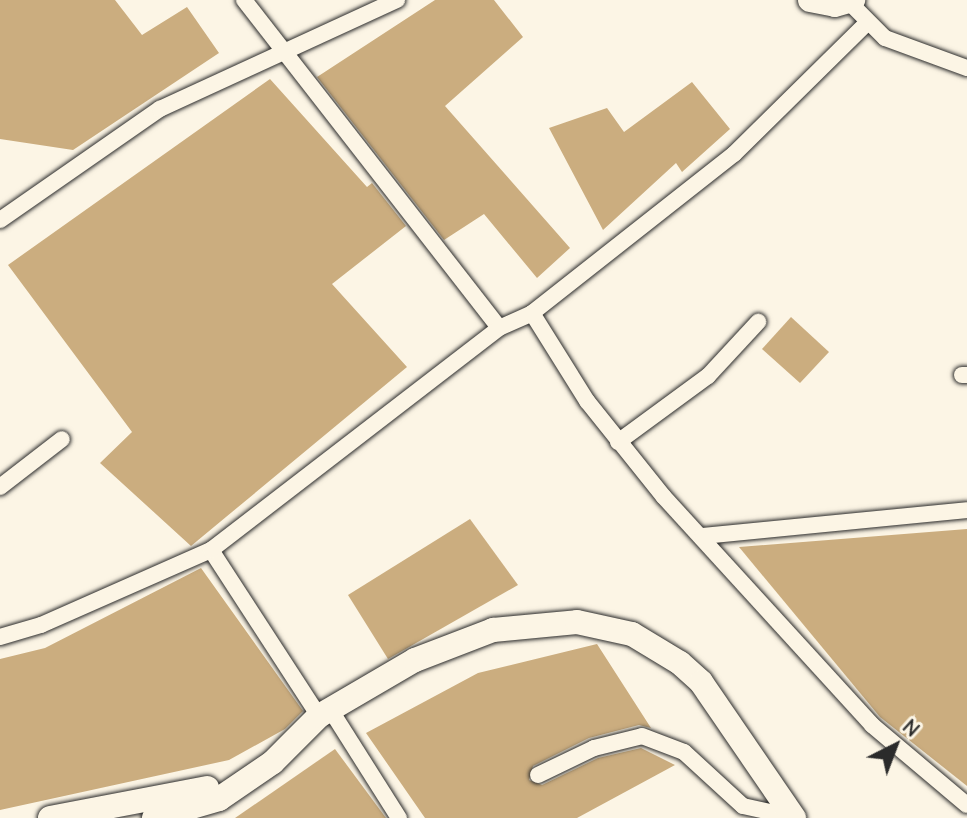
<!DOCTYPE html>
<style>
body{margin:0}
#map{position:relative;width:967px;height:818px;overflow:hidden;background:#fcf5e5;font-family:"Comic Neue",sans-serif}
div>[style]{position:absolute}
.building>*{inset:0;background:#cbad7f}
.roads{filter:drop-shadow(0 0 2px #2b2b2b) drop-shadow(0 0 2px #2b2b2b)}
.street>*{height:16px;margin:-8px;padding:0 8px;transform-origin:8px;border-radius:8px;background:#fcf5e5}
.secondary>*{height:24px;margin:-12px;padding:0 12px;transform-origin:12px;border-radius:12px;background:#fcf5e5}
span{translate:-50% -50%;white-space:nowrap;text-align:center;line-height:1.15;-webkit-text-stroke:8px #fcf5e5;paint-order:stroke}
.north{position:absolute;left:855px;top:706px;width:80px;height:80px;-webkit-text-stroke:6px #fcf5e5;paint-order:stroke;rotate:42deg;font-size:22px;font-weight:700;line-height:32px;text-align:center;color:#2b2b2b}
.north::after{content:'';display:block;margin:auto;width:28px;height:36px;background:#2b2b2b;clip-path:polygon(50% 0,100% 100%,50% 72%,0 100%)}
</style>
<div id="map">
<div class="building">
<div style="clip-path:polygon(0 0,115px 0,142px 35px,187px 7px,219px 53px,73px 150px,0 139px)"></div>
<div style="clip-path:polygon(435px 0,494px 0,523px 37px,445px 106px,570px 248px,537px 278px,484px 214px,444px 240px,317px 77px)"></div>
<div style="clip-path:polygon(270px 79px,367px 187px,372px 183px,406px 226px,332px 284px,407px 367px,191px 546px,100px 463px,132px 432px,8px 265px)"></div>
<div style="clip-path:polygon(692px 82px,730px 129px,682px 172px,676px 163px,603px 230px,549px 128px,607px 108px,624px 132px)"></div>
<div style="clip-path:polygon(791px 317px,829px 352px,800px 383px,762px 349px)"></div>
<div style="clip-path:polygon(470px 519px,518px 585px,388px 659px,348px 595px)"></div>
<div style="clip-path:polygon(967px 529px,967px 786px,880px 717px,739px 547px)"></div>
<div style="clip-path:polygon(201px 568px,303px 711px,285px 729px,229px 760px,0 810px,0 659px,45px 648px)"></div>
<div style="clip-path:polygon(597px 644px,651px 728px,639px 725px,589px 738px,533px 766px,529px 780px,542px 785px,598px 758px,641px 748px,675px 765px,577px 818px,425px 818px,366px 733px,478px 673px)"></div>
<div style="clip-path:polygon(335px 749px,386px 818px,235px 818px)"></div>
</div>
<div class="roads">
<div class="street">
<div style="left:244px;top:0;width:415px;rotate:52.1deg"></div>
<div style="left:849px;top:2px;width:51px;rotate:45deg"></div>
<div style="left:885px;top:38px;width:87px;rotate:20.1deg"></div>
<div style="left:0;top:220px;width:195px;rotate:-34.8deg"></div>
<div style="left:160px;top:109px;width:261px;rotate:-24.7deg"></div>
<div style="left:532px;top:313px;width:104px;rotate:58deg"></div>
<div style="left:587px;top:401px;width:123px;rotate:51.3deg"></div>
<div style="left:664px;top:497px;width:309px;rotate:47.6deg"></div>
<div style="left:872px;top:725px;width:124px;rotate:40.1deg"></div>
<div style="left:962px;top:375px;width:5px"></div>
<div style="left:618px;top:442px;width:112px;rotate:-36.3deg"></div>
<div style="left:708px;top:376px;width:74px;rotate:-47.2deg"></div>
<div style="left:0;top:487px;width:78px;rotate:-37.7deg"></div>
<div style="left:703px;top:536px;width:265px;rotate:-5.6deg"></div>
<div style="left:211px;top:550px;width:198px;rotate:57deg"></div>
<div style="left:0;top:637px;width:43px;rotate:-16.3deg"></div>
<div style="left:41px;top:625px;width:186px;rotate:-23.8deg"></div>
<div style="left:211px;top:550px;width:364px;rotate:-37.6deg"></div>
<div style="left:499px;top:328px;width:36px;rotate:-24deg"></div>
<div style="left:532px;top:313px;width:257px;rotate:-38.2deg"></div>
<div style="left:734px;top:154px;width:187px;rotate:-44.6deg"></div>
<div style="left:330px;top:709px;width:129px;rotate:57.7deg"></div>
<div style="left:538px;top:775px;width:62px;rotate:-25.7deg"></div>
<div style="left:594px;top:748px;width:49px;rotate:-14deg"></div>
<div style="left:642px;top:736px;width:45px;rotate:20.9deg"></div>
<div style="left:684px;top:752px;width:80px;rotate:42.5deg"></div>
<div style="left:743px;top:806px;width:51px;rotate:12.4deg"></div>
</div>
<div class="secondary">
<div style="left:810px;top:0;width:25px;rotate:11deg"></div>
<div style="left:835px;top:5px;width:19px;rotate:-16deg"></div>
<div style="left:50px;top:818px;width:160px;rotate:-10.8deg"></div>
<div style="left:154px;top:818px;width:68px;rotate:-16.3deg"></div>
<div style="left:219px;top:799px;width:65px;rotate:-34.4deg"></div>
<div style="left:273px;top:762px;width:65px;rotate:-45deg"></div>
<div style="left:319px;top:716px;width:111px;rotate:-30.3deg"></div>
<div style="left:415px;top:660px;width:84px;rotate:-21deg"></div>
<div style="left:493px;top:630px;width:84px;rotate:-5.4deg"></div>
<div style="left:577px;top:622px;width:56px;rotate:12.3deg"></div>
<div style="left:632px;top:634px;width:56px;rotate:31.1deg"></div>
<div style="left:680px;top:663px;width:28px;rotate:42deg"></div>
<div style="left:701px;top:682px;width:165px;rotate:55.6deg"></div>
</div>
</div>
<div class="north">N</div>
</div>
